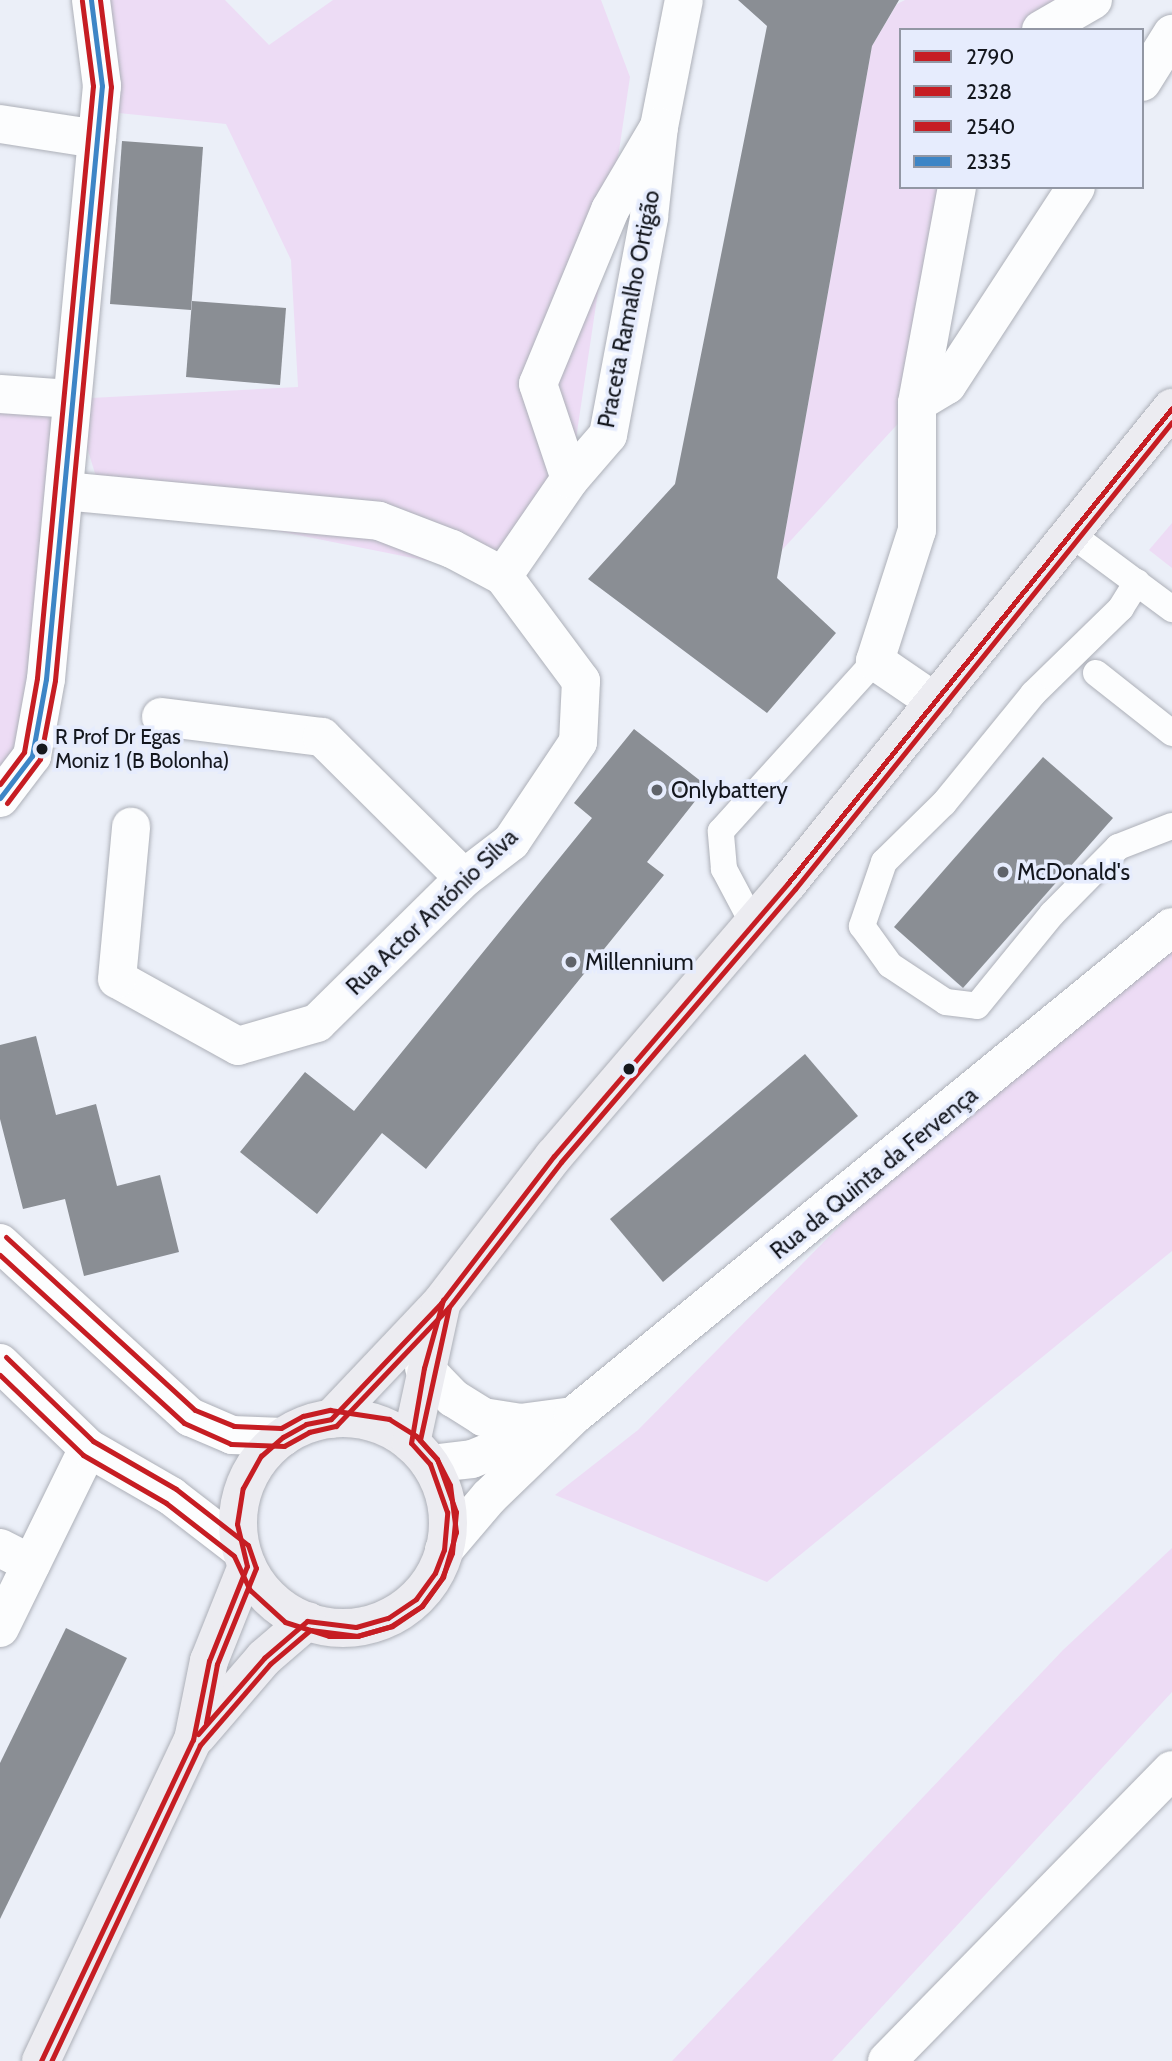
<!DOCTYPE html>
<meta charset="utf-8">
<style>
body{margin:0}
#map{position:relative;width:1172px;height:2061px;overflow:hidden;background:#ebeff8;font-family:Cabin,sans-serif}
div>[style]{position:absolute}
.green>*{inset:0;background:#eddcf5}
.building>*{inset:0;background:#8a8e94}
.roads{filter:drop-shadow(0 0 2px #adb0b8) drop-shadow(0 0 2px #adb0b8)}
.service>*{height:26px;margin:-13px;padding:0 13px;transform-origin:13px;border-radius:13px;background:#fcfdfe}
.minor>*{height:38px;margin:-19px;padding:0 19px;transform-origin:19px;border-radius:19px;background:#fcfdfe}
.tertiary>*{height:38px;margin:-19px;padding:0 19px;transform-origin:19px;border-radius:19px;background:#fcfdfe}
.primary>*{height:38px;margin:-19px;padding:0 19px;transform-origin:19px;border-radius:19px;background:#ececf1}
.primary>.ring{margin:-19px;padding:0;box-sizing:content-box;background:none;border:38px solid #ececf1;border-radius:50%}
.bus-1>*{height:5px;margin:-2.5px;padding:0 2.5px;transform-origin:2.5px;border-radius:2.5px;background:#c61d23}
.bus-2>*{height:5px;margin:-2.5px;padding:0 2.5px;transform-origin:2.5px;border-radius:2.5px;background:#c61d23}
.bus-3>*{height:5px;margin:-2.5px;padding:0 2.5px;transform-origin:2.5px;border-radius:2.5px;background:#c61d23}
.bus-4>*{height:5px;margin:-2.5px;padding:0 2.5px;transform-origin:2.5px;border-radius:2.5px;background:#3d85c6}
.dots>*{width:19px;height:19px;translate:-50% -50%;box-sizing:border-box;border:4px solid #e6ecfd;border-radius:50%}
span{translate:-50% -50%;white-space:nowrap;text-align:center;line-height:1.15;-webkit-text-stroke:7px #e6ecfd;paint-order:stroke}
.bus-label{font-size:21px;color:#14171e}
.left{translate:0 -50%;text-align:left}
.street-label{font-size:23px;color:#14171e}
.poi-label{font-size:23px;color:#14171e}
.legend{position:absolute;left:899px;top:28px;width:245px;height:161px;box-sizing:border-box;background:#e6ecfd;border:2px solid #9297a4;margin:0;padding:9px 12px;list-style:none;font-size:21px;color:#14171e}
.legend li{display:flex;align-items:center;gap:14px;height:35px}
.legend b{width:35px;border:2px solid #9297a4}
</style>
<div id="map">
<div class="green">
<div style="clip-path:polygon(91px 0,225px 0,269px 45px,333px 0,601px 0,630px 77px,570px 479px,503px 576px,102px 496px,73px 402px,46px 679px,0 798px,0 394px,72px 399px,298px 387px,291px 260px,226px 124px,99px 111px)"></div>
<div style="clip-path:polygon(905px 0,1080px 0,1039px 30px,901px 30px,901px 187px,957px 187px,917px 403px,782px 550px,872px 46px,897px 4px)"></div>
<div style="clip-path:polygon(1172px 523px,1172px 568px,1149px 550px)"></div>
<div style="clip-path:polygon(1172px 927px,1172px 1251px,767px 1582px,555px 1495px,638px 1430px,968px 1096px)"></div>
<div style="clip-path:polygon(1172px 1548px,1172px 1692px,832px 2061px,672px 2061px,1063px 1650px)"></div>
</div>
<div class="building">
<div style="clip-path:polygon(738px 0,899px 0,872px 46px,777px 578px,836px 633px,767px 713px,588px 579px,675px 484px,767px 26px)"></div>
<div style="clip-path:polygon(122px 141px,203px 147px,191px 310px,110px 304px)"></div>
<div style="clip-path:polygon(192px 301px,286px 308px,280px 385px,186px 377px)"></div>
<div style="clip-path:polygon(634px 729px,707px 786px,647px 862px,664px 875px,426px 1169px,382px 1133px,317px 1214px,240px 1152px,305px 1072px,354px 1111px,592px 818px,574px 803px)"></div>
<div style="clip-path:polygon(1043px 757px,1113px 818px,963px 988px,894px 927px)"></div>
<div style="clip-path:polygon(36px 1036px,56px 1115px,96px 1104px,117px 1186px,160px 1175px,179px 1252px,84px 1276px,65px 1199px,23px 1209px,0 1119px,0 1045px)"></div>
<div style="clip-path:polygon(805px 1054px,858px 1116px,663px 1282px,610px 1219px)"></div>
<div style="clip-path:polygon(66px 1628px,127px 1658px,0 1919px,0 1763px)"></div>
</div>
<div class="roads">
<div class="service">
<div style="left:1071px;top:534px;width:126px;rotate:36.6deg"></div>
<div style="left:1137px;top:582px;width:31px;rotate:122deg"></div>
<div style="left:1121px;top:608px;width:123px;rotate:135.7deg"></div>
<div style="left:1033px;top:694px;width:141px;rotate:129.2deg"></div>
<div style="left:944px;top:803px;width:84px;rotate:135.5deg"></div>
<div style="left:884px;top:862px;width:68px;rotate:109deg"></div>
<div style="left:862px;top:926px;width:48px;rotate:54.3deg"></div>
<div style="left:890px;top:965px;width:67px;rotate:33.5deg"></div>
<div style="left:946px;top:1002px;width:31px;rotate:7deg"></div>
<div style="left:977px;top:1006px;width:119px;rotate:-50.8deg"></div>
<div style="left:1052px;top:914px;width:94px;rotate:-45.4deg"></div>
<div style="left:1118px;top:847px;width:58px;rotate:-21.3deg"></div>
<div style="left:1096px;top:673px;width:97px;rotate:38.3deg"></div>
<div style="left:751px;top:920px;width:58px;rotate:-117.9deg"></div>
<div style="left:724px;top:869px;width:38px;rotate:-95deg"></div>
<div style="left:721px;top:831px;width:229px;rotate:-47.8deg"></div>
</div>
<div class="minor">
<div style="left:1041px;top:30px;width:60px;rotate:-30deg"></div>
<div style="left:1142px;top:82px;width:57px;rotate:-58deg"></div>
<div style="left:0;top:124px;width:98px;rotate:8.8deg"></div>
<div style="left:659px;top:127px;width:129px;rotate:-78.9deg"></div>
<div style="left:957px;top:187px;width:220px;rotate:100.5deg"></div>
<div style="left:917px;top:403px;width:35px;rotate:-31deg"></div>
<div style="left:947px;top:385px;width:236px;rotate:-56.9deg"></div>
<div style="left:0;top:394px;width:72px;rotate:4deg"></div>
<div style="left:917px;top:403px;width:127px;rotate:90deg"></div>
<div style="left:917px;top:530px;width:138px;rotate:107.8deg"></div>
<div style="left:875px;top:661px;width:73px;rotate:34.3deg"></div>
<div style="left:64px;top:491px;width:316px;rotate:5.4deg"></div>
<div style="left:379px;top:521px;width:78px;rotate:21deg"></div>
<div style="left:452px;top:549px;width:58px;rotate:27.9deg"></div>
<div style="left:503px;top:576px;width:131px;rotate:53.4deg"></div>
<div style="left:581px;top:681px;width:61px;rotate:92.8deg"></div>
<div style="left:578px;top:742px;width:120px;rotate:123.8deg"></div>
<div style="left:511px;top:842px;width:59px;rotate:142.5deg"></div>
<div style="left:464px;top:878px;width:206px;rotate:135.4deg"></div>
<div style="left:317px;top:1023px;width:82px;rotate:163.8deg"></div>
<div style="left:238px;top:1046px;width:138px;rotate:-151deg"></div>
<div style="left:117px;top:979px;width:153px;rotate:-84.7deg"></div>
<div style="left:503px;top:576px;width:118px;rotate:-55.4deg"></div>
<div style="left:570px;top:479px;width:58px;rotate:-49.2deg"></div>
<div style="left:608px;top:435px;width:222px;rotate:-79.3deg"></div>
<div style="left:649px;top:217px;width:91px;rotate:-83.7deg"></div>
<div style="left:659px;top:127px;width:96px;rotate:120.6deg"></div>
<div style="left:610px;top:210px;width:188px;rotate:112.5deg"></div>
<div style="left:538px;top:384px;width:100px;rotate:71.4deg"></div>
<div style="left:161px;top:717px;width:162px;rotate:7.1deg"></div>
<div style="left:322px;top:737px;width:200px;rotate:44.8deg"></div>
<div style="left:424px;top:1368px;width:42px;rotate:46deg"></div>
<div style="left:453px;top:1398px;width:36px;rotate:32deg"></div>
<div style="left:483px;top:1417px;width:37px;rotate:9deg"></div>
<div style="left:520px;top:1423px;width:53px;rotate:-7.5deg"></div>
<div style="left:430px;top:1464px;width:42px;rotate:-6.8deg"></div>
<div style="left:472px;top:1459px;width:80px;rotate:-22.1deg"></div>
<div style="left:0;top:1548px;width:35px;rotate:27deg"></div>
<div style="left:444px;top:1550px;width:70px;rotate:-49.7deg"></div>
<div style="left:489px;top:1497px;width:117px;rotate:-44deg"></div>
<div style="left:573px;top:1416px;width:773px;rotate:-39.23deg"></div>
<div style="left:0;top:1628px;width:200px;rotate:-63.9deg"></div>
<div style="left:887px;top:2061px;width:407px;rotate:-45.6deg"></div>
</div>
<div class="tertiary">
<div style="left:0;top:798px;width:53px;rotate:-52.7deg"></div>
<div style="left:32px;top:756px;width:78px;rotate:-79.7deg"></div>
<div style="left:46px;top:679px;width:596px;rotate:-84.61deg"></div>
<div style="left:102px;top:86px;width:87px;rotate:-97.3deg"></div>
<div style="left:0;top:1243px;width:258px;rotate:42.5deg"></div>
<div style="left:190px;top:1417px;width:46px;rotate:23.2deg"></div>
<div style="left:232px;top:1435px;width:51px;rotate:2.2deg"></div>
<div style="left:0;top:1363px;width:122px;rotate:44deg"></div>
<div style="left:88px;top:1448px;width:96px;rotate:30deg"></div>
<div style="left:171px;top:1496px;width:88px;rotate:37.6deg"></div>
</div>
<div class="primary">
<div class="ring" style="left:238px;top:1418px;width:172px;height:172px"></div>
<div style="left:331px;top:1419px;width:160px;rotate:-46.5deg"></div>
<div style="left:441px;top:1303px;width:185px;rotate:-52.5deg"></div>
<div style="left:554px;top:1156px;width:360px;rotate:-49.4deg"></div>
<div style="left:788px;top:883px;width:611px;rotate:-51.05deg"></div>
<div style="left:411px;top:1443px;width:141px;rotate:-77.7deg"></div>
<div style="left:197px;top:1736px;width:103px;rotate:-49.3deg"></div>
<div style="left:264px;top:1658px;width:57px;rotate:-40.7deg"></div>
<div style="left:41px;top:2061px;width:355px;rotate:-64.7deg"></div>
<div style="left:193px;top:1740px;width:81px;rotate:-78.6deg"></div>
<div style="left:209px;top:1661px;width:102px;rotate:-68.2deg"></div>
</div>
</div>
<div class="bus-1">
<div style="left:331px;top:1419px;width:160px;rotate:-46.5deg"></div>
<div style="left:441px;top:1303px;width:185px;rotate:-52.5deg"></div>
<div style="left:554px;top:1156px;width:360px;rotate:-49.4deg"></div>
<div style="left:788px;top:883px;width:611px;rotate:-51.05deg"></div>
<div style="left:411px;top:1443px;width:76px;rotate:-80.2deg"></div>
<div style="left:424px;top:1368px;width:71px;rotate:-74.4deg"></div>
<div style="left:307px;top:1621px;width:49px;rotate:7deg"></div>
<div style="left:356px;top:1627px;width:33px;rotate:-16deg"></div>
<div style="left:388px;top:1618px;width:34px;rotate:-34deg"></div>
<div style="left:416px;top:1599px;width:32px;rotate:-54deg"></div>
<div style="left:435px;top:1573px;width:25px;rotate:-69deg"></div>
<div style="left:444px;top:1550px;width:38px;rotate:-85deg"></div>
<div style="left:447px;top:1512px;width:51px;rotate:-109.5deg"></div>
<div style="left:430px;top:1464px;width:28px;rotate:-132deg"></div>
<div style="left:198px;top:1734px;width:101px;rotate:-49deg"></div>
<div style="left:264px;top:1658px;width:57px;rotate:-40.7deg"></div>
<div style="left:41px;top:2061px;width:355px;rotate:-64.7deg"></div>
<div style="left:193px;top:1740px;width:81px;rotate:-78.6deg"></div>
<div style="left:209px;top:1661px;width:102px;rotate:-68.2deg"></div>
<div style="left:247px;top:1566px;width:43px;rotate:-103.4deg"></div>
<div style="left:237px;top:1524px;width:36px;rotate:-81deg"></div>
<div style="left:243px;top:1488px;width:37px;rotate:-61deg"></div>
<div style="left:261px;top:1456px;width:29px;rotate:-41deg"></div>
<div style="left:283px;top:1437px;width:26px;rotate:-29deg"></div>
<div style="left:306px;top:1424px;width:25px;rotate:-11deg"></div>
</div>
<div class="bus-2">
<div style="left:7px;top:803px;width:55px;rotate:-53.1deg"></div>
<div style="left:40px;top:759px;width:80px;rotate:-79.2deg"></div>
<div style="left:55px;top:680px;width:596px;rotate:-84.61deg"></div>
<div style="left:111px;top:87px;width:88px;rotate:-97.2deg"></div>
<div style="left:0;top:1255px;width:249px;rotate:42.4deg"></div>
<div style="left:184px;top:1423px;width:51px;rotate:24.1deg"></div>
<div style="left:231px;top:1444px;width:53px;rotate:2.2deg"></div>
<div style="left:284px;top:1446px;width:29px;rotate:-29deg"></div>
<div style="left:309px;top:1432px;width:28px;rotate:-13deg"></div>
<div style="left:336px;top:1426px;width:163px;rotate:-46.5deg"></div>
<div style="left:0;top:1375px;width:115px;rotate:43.9deg"></div>
<div style="left:83px;top:1455px;width:96px;rotate:30deg"></div>
<div style="left:166px;top:1503px;width:86px;rotate:37.9deg"></div>
<div style="left:234px;top:1556px;width:38px;rotate:65deg"></div>
<div style="left:250px;top:1590px;width:47px;rotate:42.4deg"></div>
<div style="left:285px;top:1622px;width:46px;rotate:17.7deg"></div>
<div style="left:329px;top:1636px;width:28px"></div>
<div style="left:357px;top:1636px;width:35px;rotate:-16deg"></div>
<div style="left:391px;top:1626px;width:37px;rotate:-33deg"></div>
<div style="left:422px;top:1606px;width:36px;rotate:-54deg"></div>
<div style="left:443px;top:1577px;width:47px;rotate:-73.9deg"></div>
<div style="left:456px;top:1532px;width:47px;rotate:-97.3deg"></div>
<div style="left:450px;top:1485px;width:29px;rotate:-117deg"></div>
<div style="left:437px;top:1459px;width:25px;rotate:-132deg"></div>
<div style="left:420px;top:1440px;width:136px;rotate:-77.7deg"></div>
<div style="left:449px;top:1307px;width:183px;rotate:-52.3deg"></div>
<div style="left:561px;top:1162px;width:360px;rotate:-49.4deg"></div>
<div style="left:795px;top:889px;width:600px;rotate:-51.09deg"></div>
</div>
<div class="bus-3">
<div style="left:0;top:784px;width:40px;rotate:-53deg"></div>
<div style="left:24px;top:752px;width:75px;rotate:-80deg"></div>
<div style="left:37px;top:678px;width:595px;rotate:-84.6deg"></div>
<div style="left:93px;top:86px;width:86px;rotate:-97.4deg"></div>
<div style="left:6px;top:1237px;width:256px;rotate:42.5deg"></div>
<div style="left:195px;top:1410px;width:42px;rotate:22.3deg"></div>
<div style="left:234px;top:1426px;width:47px;rotate:2.4deg"></div>
<div style="left:281px;top:1428px;width:25px;rotate:-29deg"></div>
<div style="left:303px;top:1416px;width:28px;rotate:-13deg"></div>
<div style="left:330px;top:1410px;width:60px;rotate:8.7deg"></div>
<div style="left:389px;top:1419px;width:32px;rotate:32deg"></div>
<div style="left:416px;top:1436px;width:31px;rotate:48deg"></div>
<div style="left:437px;top:1459px;width:56px;rotate:70.3deg"></div>
<div style="left:456px;top:1512px;width:41px;rotate:95.6deg"></div>
<div style="left:452px;top:1553px;width:27px;rotate:112deg"></div>
<div style="left:442px;top:1578px;width:34px;rotate:126deg"></div>
<div style="left:422px;top:1606px;width:36px;rotate:146deg"></div>
<div style="left:392px;top:1626px;width:35px;rotate:164deg"></div>
<div style="left:358px;top:1636px;width:48px;rotate:-172.9deg"></div>
<div style="left:310px;top:1630px;width:52px;rotate:139.6deg"></div>
<div style="left:270px;top:1664px;width:107px;rotate:130.8deg"></div>
<div style="left:200px;top:1745px;width:349px;rotate:115.2deg"></div>
<div style="left:6px;top:1357px;width:121px;rotate:44deg"></div>
<div style="left:93px;top:1441px;width:96px;rotate:30deg"></div>
<div style="left:176px;top:1489px;width:91px;rotate:37.9deg"></div>
<div style="left:248px;top:1545px;width:24px;rotate:71deg"></div>
<div style="left:256px;top:1568px;width:104px;rotate:112.1deg"></div>
<div style="left:217px;top:1664px;width:60px;rotate:100.6deg"></div>
</div>
<div class="bus-4">
<div style="left:0;top:798px;width:53px;rotate:-52.7deg"></div>
<div style="left:32px;top:756px;width:78px;rotate:-79.7deg"></div>
<div style="left:46px;top:679px;width:596px;rotate:-84.61deg"></div>
<div style="left:102px;top:86px;width:87px;rotate:-97.3deg"></div>
</div>
<div class="dots">
<div style="left:42px;top:749px;background:#14171e"></div>
<div style="left:657px;top:790px;background:#5f636a"></div>
<div style="left:1003px;top:872px;background:#5f636a"></div>
<div style="left:571px;top:962px;background:#5f636a"></div>
<div style="left:629px;top:1069px;background:#14171e"></div>
</div>
<div class="bus-label">
<span class="left" style="left:55px;top:749px">R Prof Dr Egas<br>Moniz 1 (B Bolonha)</span>
</div>
<div class="street-label">
<span style="left:629px;top:309px;rotate:-79deg">Praceta Ramalho Ortigão</span>
<span style="left:432px;top:912px;rotate:-44deg">Rua Actor António Silva</span>
<span style="left:874px;top:1173px;rotate:-39deg">Rua da Quinta da Fervença</span>
</div>
<div class="poi-label">
<span class="left" style="left:671px;top:790px">Onlybattery</span>
<span class="left" style="left:1017px;top:872px">McDonald's</span>
<span class="left" style="left:585px;top:962px">Millennium</span>
</div>
<ul class="legend">
<li><b style="height:9px;background:#c61d23"></b>2790</li>
<li><b style="height:9px;background:#c61d23"></b>2328</li>
<li><b style="height:9px;background:#c61d23"></b>2540</li>
<li><b style="height:9px;background:#3d85c6"></b>2335</li>
</ul>
</div>
